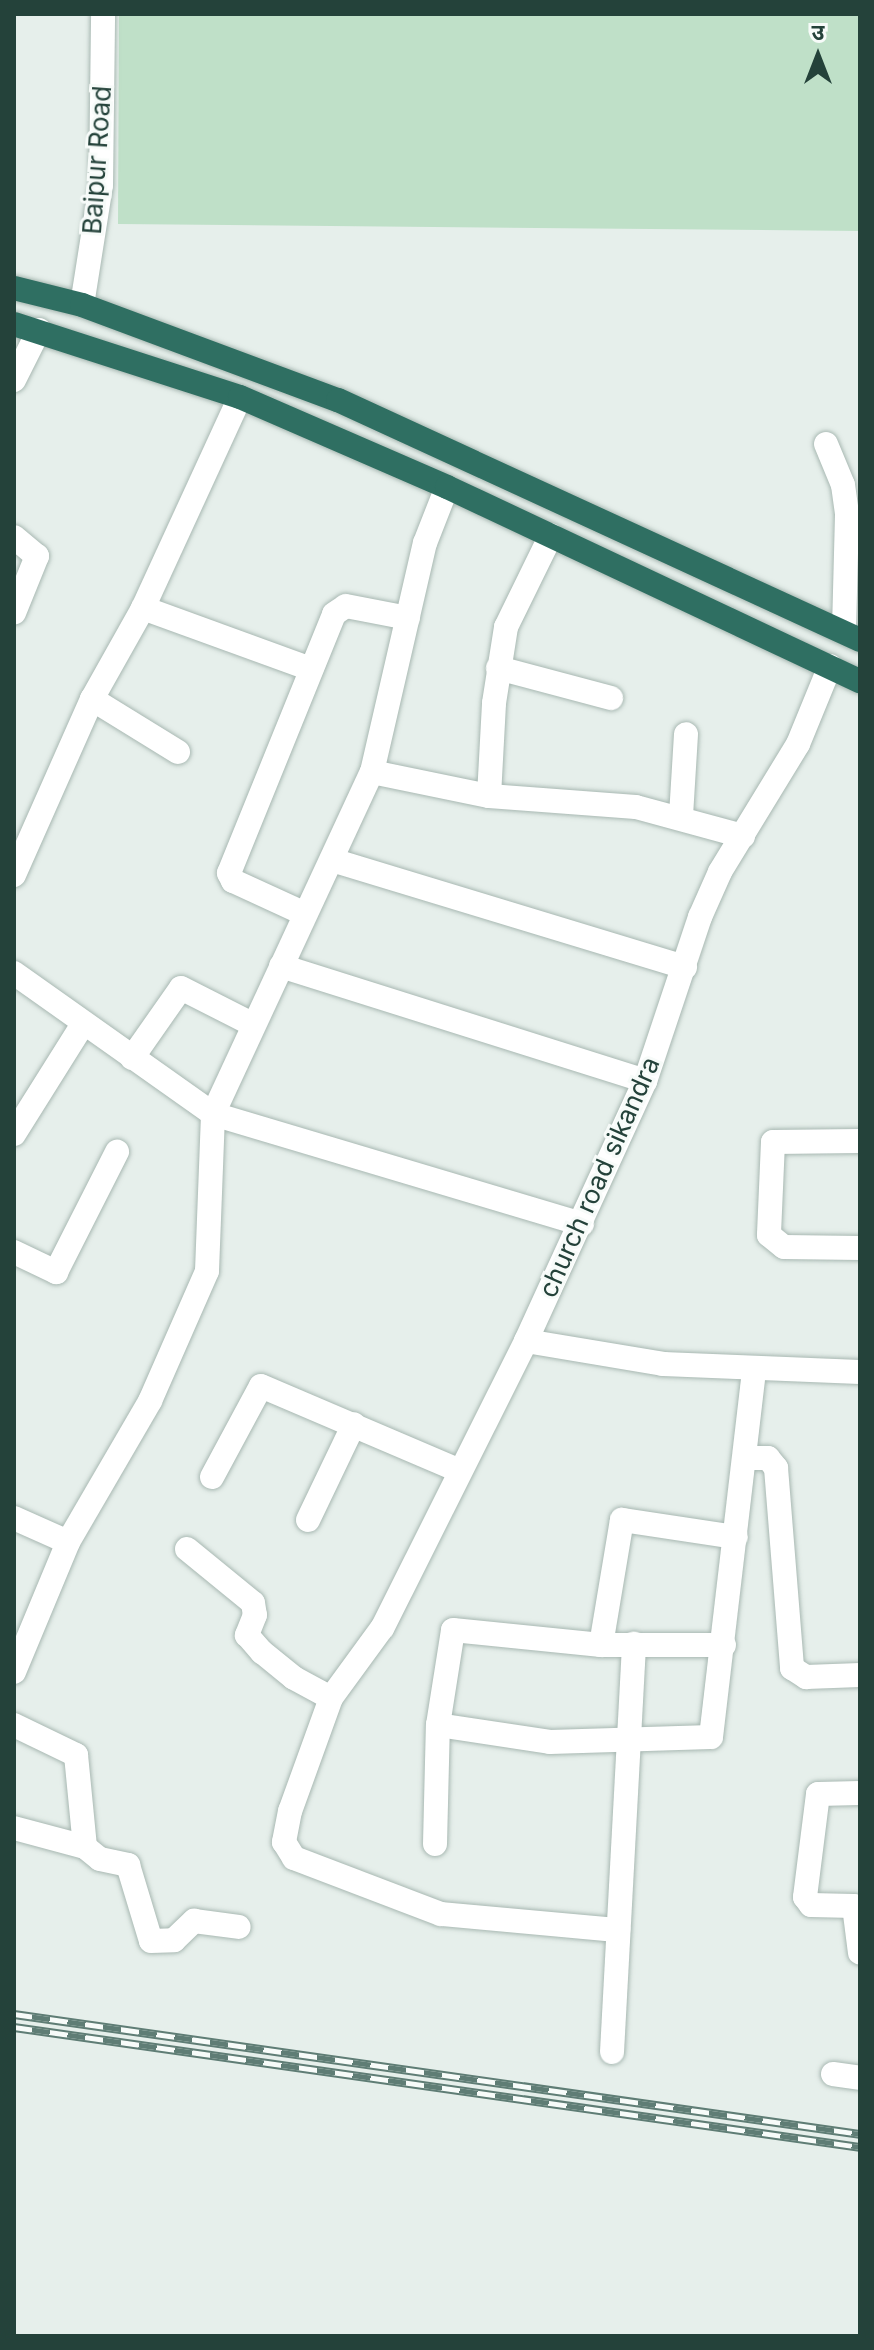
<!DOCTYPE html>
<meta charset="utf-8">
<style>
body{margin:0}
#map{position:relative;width:874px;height:2350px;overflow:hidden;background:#e6efeb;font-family:Inter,"Noto Sans Devanagari",sans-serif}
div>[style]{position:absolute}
.green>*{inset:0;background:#bfe0c8}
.roads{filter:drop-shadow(0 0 2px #a8b8b2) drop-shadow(0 0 2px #a8b8b2)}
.minor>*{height:24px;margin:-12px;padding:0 12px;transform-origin:12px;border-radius:12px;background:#fff}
.highway>*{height:24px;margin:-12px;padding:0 12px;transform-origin:12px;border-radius:12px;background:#2f6f62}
.rail>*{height:9px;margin-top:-4.5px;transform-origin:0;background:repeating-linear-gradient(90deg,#f7fbf9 0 18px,#5f7d75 0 36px);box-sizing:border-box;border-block:2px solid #5f7d75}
span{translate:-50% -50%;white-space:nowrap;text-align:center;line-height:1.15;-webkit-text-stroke:6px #f7fbf9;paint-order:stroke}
.street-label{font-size:26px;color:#24423a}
.frame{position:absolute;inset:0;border:16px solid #24423a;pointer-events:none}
.north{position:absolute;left:778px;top:16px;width:80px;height:80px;-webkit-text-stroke:6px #f7fbf9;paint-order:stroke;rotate:0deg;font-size:22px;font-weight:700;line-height:32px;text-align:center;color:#24423a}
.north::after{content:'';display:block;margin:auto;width:28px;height:36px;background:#24423a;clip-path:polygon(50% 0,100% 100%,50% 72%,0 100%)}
</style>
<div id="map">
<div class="green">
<div style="clip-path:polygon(119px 14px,860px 14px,860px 231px,118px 224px)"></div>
</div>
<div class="roads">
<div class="minor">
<div style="left:82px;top:305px;width:121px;rotate:-81deg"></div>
<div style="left:101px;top:185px;width:171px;rotate:-89.3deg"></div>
<div style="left:14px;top:380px;width:56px;rotate:-63.4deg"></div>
<div style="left:826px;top:444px;width:44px;rotate:67.5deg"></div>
<div style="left:843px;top:485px;width:30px;rotate:82deg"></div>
<div style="left:847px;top:515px;width:117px;rotate:91.5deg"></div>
<div style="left:14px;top:537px;width:30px;rotate:40deg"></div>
<div style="left:37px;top:556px;width:61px;rotate:112deg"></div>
<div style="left:143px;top:608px;width:179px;rotate:20deg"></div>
<div style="left:830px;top:666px;width:84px;rotate:112.3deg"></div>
<div style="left:798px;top:744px;width:150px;rotate:121.4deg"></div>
<div style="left:720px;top:872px;width:49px;rotate:114deg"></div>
<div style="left:700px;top:917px;width:173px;rotate:108.5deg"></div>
<div style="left:645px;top:1081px;width:286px;rotate:114.6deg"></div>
<div style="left:526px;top:1341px;width:139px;rotate:9.5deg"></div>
<div style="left:663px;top:1364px;width:197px;rotate:2.3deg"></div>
<div style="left:498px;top:668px;width:117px;rotate:14.9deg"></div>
<div style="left:92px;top:699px;width:101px;rotate:31.6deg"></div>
<div style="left:372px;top:772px;width:119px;rotate:11.6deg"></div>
<div style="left:489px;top:796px;width:147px;rotate:4.3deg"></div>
<div style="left:636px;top:807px;width:111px;rotate:15.2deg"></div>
<div style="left:489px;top:796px;width:93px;rotate:-86.9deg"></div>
<div style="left:494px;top:703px;width:77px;rotate:-81deg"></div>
<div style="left:506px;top:627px;width:102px;rotate:-63.9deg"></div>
<div style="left:681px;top:816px;width:82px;rotate:-86.5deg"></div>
<div style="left:332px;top:860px;width:369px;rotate:16.9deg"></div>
<div style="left:14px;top:875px;width:193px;rotate:-66.1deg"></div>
<div style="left:92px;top:699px;width:104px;rotate:-60.7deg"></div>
<div style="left:143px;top:608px;width:232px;rotate:-65.3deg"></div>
<div style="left:303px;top:913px;width:77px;rotate:-155.4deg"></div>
<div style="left:233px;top:881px;width:9px;rotate:-117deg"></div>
<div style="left:229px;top:873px;width:279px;rotate:-67.9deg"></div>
<div style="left:334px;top:614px;width:14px;rotate:-34deg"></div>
<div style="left:346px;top:606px;width:63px;rotate:11deg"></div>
<div style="left:281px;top:966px;width:382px;rotate:17.5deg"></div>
<div style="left:14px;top:973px;width:244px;rotate:35.3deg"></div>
<div style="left:213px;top:1114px;width:377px;rotate:-65.1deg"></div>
<div style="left:372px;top:772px;width:235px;rotate:-77deg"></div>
<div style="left:425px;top:543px;width:60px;rotate:-68.6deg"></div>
<div style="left:132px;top:1058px;width:85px;rotate:-55deg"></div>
<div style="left:181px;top:988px;width:80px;rotate:26.9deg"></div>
<div style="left:14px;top:1134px;width:130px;rotate:-57.9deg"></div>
<div style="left:860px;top:1141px;width:87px;rotate:179.3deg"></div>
<div style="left:773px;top:1142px;width:93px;rotate:92.5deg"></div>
<div style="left:769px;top:1235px;width:19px;rotate:39deg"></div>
<div style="left:784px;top:1247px;width:76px;rotate:0.8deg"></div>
<div style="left:14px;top:1252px;width:47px;rotate:25.5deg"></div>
<div style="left:56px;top:1272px;width:135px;rotate:-63.1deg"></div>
<div style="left:526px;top:1341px;width:321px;rotate:116.6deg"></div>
<div style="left:382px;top:1628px;width:87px;rotate:126.1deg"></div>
<div style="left:331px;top:1698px;width:120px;rotate:109.9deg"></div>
<div style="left:290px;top:1811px;width:32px;rotate:101deg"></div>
<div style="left:284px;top:1842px;width:19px;rotate:58deg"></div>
<div style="left:294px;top:1858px;width:157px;rotate:20.9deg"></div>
<div style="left:441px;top:1914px;width:178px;rotate:5.2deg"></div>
<div style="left:745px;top:1458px;width:23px"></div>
<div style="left:768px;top:1458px;width:13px;rotate:51deg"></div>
<div style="left:776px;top:1468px;width:201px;rotate:85.4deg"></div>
<div style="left:792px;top:1668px;width:17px;rotate:33deg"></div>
<div style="left:806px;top:1677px;width:54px;rotate:-2.1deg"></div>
<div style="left:212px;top:1477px;width:103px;rotate:-61.7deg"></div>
<div style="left:261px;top:1386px;width:214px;rotate:23.1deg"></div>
<div style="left:14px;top:1518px;width:59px;rotate:24deg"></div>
<div style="left:308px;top:1520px;width:106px;rotate:-64.4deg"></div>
<div style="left:187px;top:1549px;width:85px;rotate:39.3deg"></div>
<div style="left:253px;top:1603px;width:12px;rotate:81deg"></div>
<div style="left:255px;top:1615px;width:22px;rotate:112deg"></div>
<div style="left:247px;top:1635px;width:23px;rotate:49deg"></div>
<div style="left:262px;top:1652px;width:41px;rotate:39.1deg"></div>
<div style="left:294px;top:1678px;width:42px;rotate:28.4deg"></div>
<div style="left:601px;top:1645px;width:127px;rotate:-80.5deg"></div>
<div style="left:622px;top:1520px;width:115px;rotate:8.5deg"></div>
<div style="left:14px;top:1672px;width:141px;rotate:-67.4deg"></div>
<div style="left:68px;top:1542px;width:163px;rotate:-59.8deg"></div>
<div style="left:150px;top:1401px;width:142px;rotate:-66.3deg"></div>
<div style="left:207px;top:1271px;width:157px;rotate:-87.8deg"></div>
<div style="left:213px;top:1114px;width:385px;rotate:16.6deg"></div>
<div style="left:14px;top:1725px;width:69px;rotate:25.8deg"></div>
<div style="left:76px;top:1755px;width:92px;rotate:84.4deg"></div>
<div style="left:85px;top:1847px;width:19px;rotate:39deg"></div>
<div style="left:100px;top:1859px;width:29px;rotate:12deg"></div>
<div style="left:128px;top:1865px;width:79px;rotate:73.2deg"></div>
<div style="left:151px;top:1941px;width:23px;rotate:-2deg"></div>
<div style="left:174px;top:1940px;width:28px;rotate:-44deg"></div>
<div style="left:194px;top:1921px;width:45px;rotate:7.6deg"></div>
<div style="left:438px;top:1725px;width:96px;rotate:-81deg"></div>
<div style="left:453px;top:1630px;width:149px;rotate:5.8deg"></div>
<div style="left:601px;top:1645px;width:123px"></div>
<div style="left:860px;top:1793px;width:42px;rotate:178.6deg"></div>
<div style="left:818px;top:1794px;width:104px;rotate:97.2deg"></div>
<div style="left:805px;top:1897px;width:10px;rotate:53deg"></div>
<div style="left:811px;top:1905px;width:43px;rotate:1.3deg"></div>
<div style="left:854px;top:1906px;width:47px;rotate:82.7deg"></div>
<div style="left:14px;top:1828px;width:73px;rotate:15deg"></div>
<div style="left:435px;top:1844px;width:119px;rotate:-88.6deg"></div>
<div style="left:438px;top:1725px;width:113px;rotate:8.6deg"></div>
<div style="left:550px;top:1742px;width:161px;rotate:-1.8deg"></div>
<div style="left:711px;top:1737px;width:370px;rotate:-83.3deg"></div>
<div style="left:612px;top:2052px;width:409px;rotate:-86.9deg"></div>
<div style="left:833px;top:2074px;width:27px;rotate:8deg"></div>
</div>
<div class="highway">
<div style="left:14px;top:288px;width:70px;rotate:14deg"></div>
<div style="left:82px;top:305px;width:273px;rotate:20.4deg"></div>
<div style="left:338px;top:400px;width:575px;rotate:24.69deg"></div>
<div style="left:14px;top:324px;width:237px;rotate:17.9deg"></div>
<div style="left:240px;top:397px;width:226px;rotate:23.5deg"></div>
<div style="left:447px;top:487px;width:456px;rotate:25.2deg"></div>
</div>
</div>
<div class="rail">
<div style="left:14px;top:2014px;width:854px;rotate:8.07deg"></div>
<div style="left:14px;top:2027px;width:854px;rotate:8.07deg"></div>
</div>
<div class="street-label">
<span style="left:97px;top:160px;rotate:-86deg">Baipur Road</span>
<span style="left:599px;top:1177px;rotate:-66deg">church road sikandra</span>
</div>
<div class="frame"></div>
<div class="north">उ</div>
</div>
